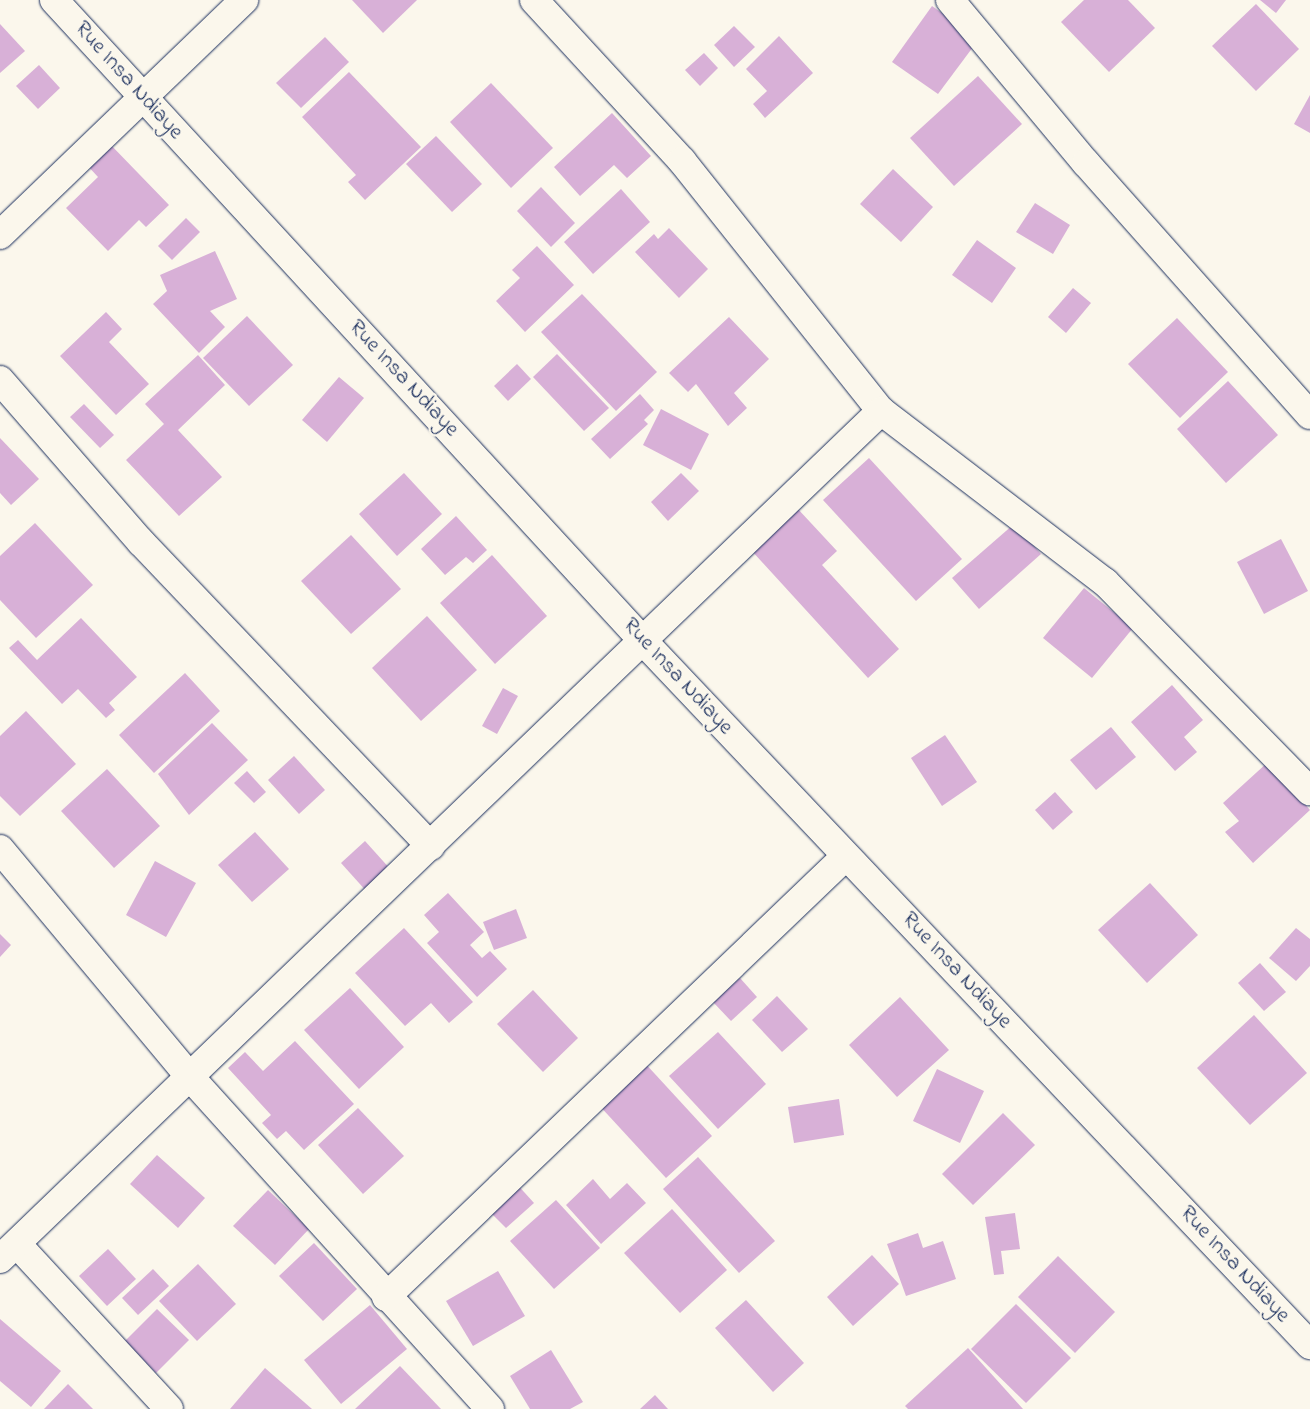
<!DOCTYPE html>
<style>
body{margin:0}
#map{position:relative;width:1310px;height:1409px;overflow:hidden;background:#fbf7ec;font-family:"Indie Flower",sans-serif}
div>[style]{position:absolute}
.building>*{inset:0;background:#d8b0d7}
.roads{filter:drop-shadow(0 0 1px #1b2f5e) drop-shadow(0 0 1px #1b2f5e)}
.minor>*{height:28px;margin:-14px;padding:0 14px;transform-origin:14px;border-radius:14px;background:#fbf7ec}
.major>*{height:28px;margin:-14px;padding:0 14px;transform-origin:14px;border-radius:14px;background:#fbf7ec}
span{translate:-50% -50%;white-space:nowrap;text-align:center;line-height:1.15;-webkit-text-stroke:4.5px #fbf7ec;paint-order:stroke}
.street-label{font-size:22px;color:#1b2f5e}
</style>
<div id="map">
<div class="building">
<div style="clip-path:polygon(352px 0,417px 0,383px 33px)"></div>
<div style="clip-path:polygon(1084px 0,1128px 0,1155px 28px,1109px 72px,1061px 22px)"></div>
<div style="clip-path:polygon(1260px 0,1286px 0,1276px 13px)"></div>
<div style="clip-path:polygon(1256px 4px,1299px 49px,1256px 91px,1212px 46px)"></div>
<div style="clip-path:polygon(932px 6px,979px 39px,938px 94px,892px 62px)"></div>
<div style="clip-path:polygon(0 24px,25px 51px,0 73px)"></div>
<div style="clip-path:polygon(734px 26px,755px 47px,734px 67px,714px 45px)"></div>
<div style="clip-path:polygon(779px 36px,813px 73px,765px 118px,753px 104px,767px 91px,746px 69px)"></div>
<div style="clip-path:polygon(325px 37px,349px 62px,301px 108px,276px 83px)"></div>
<div style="clip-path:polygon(704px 53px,718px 68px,700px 86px,685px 70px)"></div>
<div style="clip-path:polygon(39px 65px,60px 88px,38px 109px,16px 86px)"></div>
<div style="clip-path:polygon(349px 72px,421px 147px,365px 200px,348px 182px,356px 175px,302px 117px)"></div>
<div style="clip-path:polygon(978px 76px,1022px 124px,954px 186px,910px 138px)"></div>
<div style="clip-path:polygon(491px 83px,553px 148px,511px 188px,450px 122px)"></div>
<div style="clip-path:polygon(1310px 95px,1310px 133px,1294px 124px)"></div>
<div style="clip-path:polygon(612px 113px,651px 156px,627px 178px,614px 165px,580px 196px,554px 167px)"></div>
<div style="clip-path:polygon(436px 136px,482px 184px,452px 212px,406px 164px)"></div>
<div style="clip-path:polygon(108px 142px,169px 205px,146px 227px,139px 220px,108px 251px,66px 208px,98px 177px,86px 164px)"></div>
<div style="clip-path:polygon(893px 169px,933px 207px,901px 242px,860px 204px)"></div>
<div style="clip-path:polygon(541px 187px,575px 223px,551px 247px,517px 211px)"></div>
<div style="clip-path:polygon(621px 189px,650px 222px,593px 274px,564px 242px)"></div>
<div style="clip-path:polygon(1035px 203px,1070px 225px,1053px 254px,1016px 232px)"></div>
<div style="clip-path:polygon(186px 218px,200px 232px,172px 260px,158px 246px)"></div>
<div style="clip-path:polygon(669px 228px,708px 269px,679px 298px,635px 252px,654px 234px,658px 239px)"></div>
<div style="clip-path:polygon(977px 240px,1016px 268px,992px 303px,952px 275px)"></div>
<div style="clip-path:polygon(537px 246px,574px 285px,525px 332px,496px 301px,520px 278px,512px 270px)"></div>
<div style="clip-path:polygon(215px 251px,237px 299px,210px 311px,225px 327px,199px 353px,153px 304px,167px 291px,160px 275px)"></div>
<div style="clip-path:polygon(1073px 288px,1091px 303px,1066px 333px,1048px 317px)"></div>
<div style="clip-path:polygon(582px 294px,657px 372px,616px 411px,541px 332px)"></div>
<div style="clip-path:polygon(106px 312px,122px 329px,109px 342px,149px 384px,116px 415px,60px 356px)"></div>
<div style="clip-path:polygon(247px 316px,293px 365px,249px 406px,203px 358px)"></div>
<div style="clip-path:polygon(729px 317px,769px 359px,734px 393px,747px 408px,728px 426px,696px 384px,688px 392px,669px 373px)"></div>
<div style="clip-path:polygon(1177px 318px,1228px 372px,1180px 418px,1128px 364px)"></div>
<div style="clip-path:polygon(557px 354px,609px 408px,584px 431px,533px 377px)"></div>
<div style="clip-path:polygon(198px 355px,225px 385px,178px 430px,222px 477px,179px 516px,126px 460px,164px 424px,145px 404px)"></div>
<div style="clip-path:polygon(517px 364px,531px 379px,508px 401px,494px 386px)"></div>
<div style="clip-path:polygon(339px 377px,364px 398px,327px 442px,302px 420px)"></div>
<div style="clip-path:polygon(1228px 381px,1278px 435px,1226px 483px,1177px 429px)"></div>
<div style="clip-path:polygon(640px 394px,654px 410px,644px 420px,648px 424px,610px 459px,591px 439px)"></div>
<div style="clip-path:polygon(84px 404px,114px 435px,100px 448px,70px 417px)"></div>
<div style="clip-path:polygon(661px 409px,709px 434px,691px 470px,643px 445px)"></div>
<div style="clip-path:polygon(0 438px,39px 479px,11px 505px,0 493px)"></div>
<div style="clip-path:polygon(869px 458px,962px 559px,916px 601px,823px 500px)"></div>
<div style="clip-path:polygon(404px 473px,442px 514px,397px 556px,359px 514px)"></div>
<div style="clip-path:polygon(681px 473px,699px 491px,668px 521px,651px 502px)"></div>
<div style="clip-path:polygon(797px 508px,837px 551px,822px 565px,899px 649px,868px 678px,751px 550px)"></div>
<div style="clip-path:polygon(456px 516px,487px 550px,473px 563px,466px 557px,445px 575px,421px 549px)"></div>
<div style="clip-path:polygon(35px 523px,93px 585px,36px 638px,0 600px,0 556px)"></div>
<div style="clip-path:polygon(1014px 524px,1041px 554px,979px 609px,952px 578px)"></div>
<div style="clip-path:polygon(351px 535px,401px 589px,351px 634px,301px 581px)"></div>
<div style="clip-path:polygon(1281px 539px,1308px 591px,1264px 614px,1237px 562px)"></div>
<div style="clip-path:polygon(492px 555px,547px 616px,495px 664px,440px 603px)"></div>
<div style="clip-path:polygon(1084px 588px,1133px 628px,1092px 678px,1043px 638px)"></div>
<div style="clip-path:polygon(427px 616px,477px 670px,421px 721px,372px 668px)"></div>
<div style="clip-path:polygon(81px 618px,137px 677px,109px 703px,115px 710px,106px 718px,78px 689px,62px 704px,9px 648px,18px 640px,37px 660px)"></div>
<div style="clip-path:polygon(185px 673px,220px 711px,154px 773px,119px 735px)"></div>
<div style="clip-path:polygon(1172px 685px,1203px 720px,1184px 737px,1197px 752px,1175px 771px,1131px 722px)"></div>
<div style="clip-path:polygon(503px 688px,518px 696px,497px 734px,482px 726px)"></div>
<div style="clip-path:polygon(26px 711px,76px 764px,20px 816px,0 796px,0 736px)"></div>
<div style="clip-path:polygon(212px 723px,248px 760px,189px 815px,158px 774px)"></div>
<div style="clip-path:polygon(1111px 727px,1136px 757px,1096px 790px,1070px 760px)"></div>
<div style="clip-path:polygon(945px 735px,977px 782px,942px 806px,911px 758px)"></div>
<div style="clip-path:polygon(294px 756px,325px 790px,299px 814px,268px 780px)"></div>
<div style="clip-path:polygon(1268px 762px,1310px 810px,1253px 863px,1225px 832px,1239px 821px,1223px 803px)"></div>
<div style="clip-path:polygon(107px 769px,160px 826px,114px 868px,61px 811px)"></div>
<div style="clip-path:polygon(247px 771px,266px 792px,254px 803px,234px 783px)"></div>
<div style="clip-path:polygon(1055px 792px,1073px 812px,1053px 830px,1035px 810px)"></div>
<div style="clip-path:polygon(255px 832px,289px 869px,252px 902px,218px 865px)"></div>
<div style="clip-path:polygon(365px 841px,392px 871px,368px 893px,341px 863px)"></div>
<div style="clip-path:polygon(155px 861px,196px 883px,166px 937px,126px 915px)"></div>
<div style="clip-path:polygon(1150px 883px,1198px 935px,1147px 983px,1098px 930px)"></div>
<div style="clip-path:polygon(448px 893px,484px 932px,470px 945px,482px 958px,490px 951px,507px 969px,477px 997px,427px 943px,439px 932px,424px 915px)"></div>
<div style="clip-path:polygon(516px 909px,527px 938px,494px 950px,483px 922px)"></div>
<div style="clip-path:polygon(404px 928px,473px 1002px,449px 1023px,431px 1003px,405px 1026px,355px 973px)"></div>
<div style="clip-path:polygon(1296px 928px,1310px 939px,1310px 966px,1296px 981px,1269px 958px)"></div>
<div style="clip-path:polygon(0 934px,11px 945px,0 957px)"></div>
<div style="clip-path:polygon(1260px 963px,1286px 992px,1264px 1011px,1238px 983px)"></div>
<div style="clip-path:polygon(740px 978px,757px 997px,731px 1021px,713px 1002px)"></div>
<div style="clip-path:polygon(350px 988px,404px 1047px,359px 1089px,304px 1030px)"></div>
<div style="clip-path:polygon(533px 990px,578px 1038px,543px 1072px,497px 1024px)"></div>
<div style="clip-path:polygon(777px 996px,808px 1029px,782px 1052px,752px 1020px)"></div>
<div style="clip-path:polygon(900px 997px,949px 1050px,897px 1097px,849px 1045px)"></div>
<div style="clip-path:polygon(1254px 1015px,1307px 1073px,1250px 1125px,1197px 1068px)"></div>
<div style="clip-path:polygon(718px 1032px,766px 1084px,718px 1129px,669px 1076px)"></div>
<div style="clip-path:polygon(295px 1041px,354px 1104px,304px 1150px,286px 1131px,277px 1139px,262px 1123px,271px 1115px,228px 1068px,245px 1052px,263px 1071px)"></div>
<div style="clip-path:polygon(643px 1061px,712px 1136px,666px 1178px,597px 1103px)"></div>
<div style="clip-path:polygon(937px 1069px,984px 1091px,960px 1143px,913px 1121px)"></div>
<div style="clip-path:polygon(839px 1099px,844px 1135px,794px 1143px,788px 1107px)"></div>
<div style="clip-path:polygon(358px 1108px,404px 1156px,363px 1194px,318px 1145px)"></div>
<div style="clip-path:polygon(1003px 1113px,1035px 1145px,973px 1205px,942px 1174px)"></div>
<div style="clip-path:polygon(157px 1155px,205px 1198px,178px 1228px,130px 1184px)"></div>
<div style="clip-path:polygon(698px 1157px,775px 1241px,739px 1273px,663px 1189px)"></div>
<div style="clip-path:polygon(593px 1179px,610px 1199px,627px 1183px,646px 1203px,601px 1244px,566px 1205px)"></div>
<div style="clip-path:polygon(515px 1182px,534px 1203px,506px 1228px,486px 1208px)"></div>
<div style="clip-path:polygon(268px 1190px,309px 1229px,275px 1265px,233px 1226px)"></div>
<div style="clip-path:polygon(556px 1200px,600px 1248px,554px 1289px,510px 1241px)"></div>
<div style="clip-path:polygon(672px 1209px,727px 1270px,680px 1313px,624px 1253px)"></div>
<div style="clip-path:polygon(1015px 1213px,1020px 1249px,1001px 1251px,1004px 1274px,994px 1275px,985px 1217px)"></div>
<div style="clip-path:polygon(918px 1233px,923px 1248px,943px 1241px,956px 1279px,906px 1296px,887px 1244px)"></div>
<div style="clip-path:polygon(314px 1243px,357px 1289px,323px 1321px,279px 1276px)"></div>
<div style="clip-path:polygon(108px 1249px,136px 1279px,107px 1306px,79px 1276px)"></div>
<div style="clip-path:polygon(872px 1255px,899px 1284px,853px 1326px,827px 1297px)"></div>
<div style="clip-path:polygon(1058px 1256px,1115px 1312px,1075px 1353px,1018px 1297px)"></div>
<div style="clip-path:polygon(198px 1264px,236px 1304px,197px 1341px,159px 1301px)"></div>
<div style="clip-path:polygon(153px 1269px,169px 1286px,138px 1315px,122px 1298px)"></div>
<div style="clip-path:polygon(498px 1271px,525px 1316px,473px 1346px,446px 1301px)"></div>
<div style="clip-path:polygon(746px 1300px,804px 1363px,773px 1392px,715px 1328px)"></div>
<div style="clip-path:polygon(1016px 1304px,1071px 1358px,1026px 1403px,971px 1349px)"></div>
<div style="clip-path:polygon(370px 1305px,407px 1349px,341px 1404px,304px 1360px)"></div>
<div style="clip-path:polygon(157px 1309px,189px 1340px,156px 1373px,125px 1341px)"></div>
<div style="clip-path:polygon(0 1319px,61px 1371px,31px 1407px,0 1381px)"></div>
<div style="clip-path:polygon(968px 1348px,1023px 1409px,908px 1409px,905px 1406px)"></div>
<div style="clip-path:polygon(551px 1350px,583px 1402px,570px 1409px,530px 1409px,510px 1376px)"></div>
<div style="clip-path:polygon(400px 1366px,441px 1409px,355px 1409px)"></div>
<div style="clip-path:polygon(265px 1368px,312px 1409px,230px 1409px)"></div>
<div style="clip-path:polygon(68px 1384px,93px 1409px,44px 1409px)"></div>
<div style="clip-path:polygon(655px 1395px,668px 1409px,640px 1409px)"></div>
</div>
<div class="roads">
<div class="minor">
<div style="left:534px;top:0;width:219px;rotate:47.4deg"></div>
<div style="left:682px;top:161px;width:320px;rotate:51.5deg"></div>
<div style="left:950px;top:0;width:212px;rotate:50.2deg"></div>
<div style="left:1086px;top:163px;width:337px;rotate:48.4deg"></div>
<div style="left:0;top:235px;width:339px;rotate:-43.9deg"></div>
<div style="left:0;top:380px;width:215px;rotate:49deg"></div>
<div style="left:141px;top:542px;width:420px;rotate:46.4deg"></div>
<div style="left:0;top:849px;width:298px;rotate:50.2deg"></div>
<div style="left:191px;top:1078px;width:446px;rotate:47.9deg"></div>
<div style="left:17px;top:1244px;width:224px;rotate:47.3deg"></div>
<div style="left:0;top:1259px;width:1223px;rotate:-43.91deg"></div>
<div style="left:881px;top:411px;width:282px;rotate:37.4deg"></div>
<div style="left:1105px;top:582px;width:293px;rotate:45.6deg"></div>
<div style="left:386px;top:1297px;width:637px;rotate:-43.79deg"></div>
</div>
<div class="major">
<div style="left:54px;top:0;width:871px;rotate:47.42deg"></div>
<div style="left:643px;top:641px;width:970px;rotate:46.55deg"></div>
</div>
</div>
<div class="street-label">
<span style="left:128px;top:81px;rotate:48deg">Rue Insa Ndiaye</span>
<span style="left:403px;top:379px;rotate:47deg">Rue Insa Ndiaye</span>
<span style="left:677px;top:677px;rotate:47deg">Rue Insa Ndiaye</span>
<span style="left:956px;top:971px;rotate:47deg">Rue Insa Ndiaye</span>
<span style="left:1234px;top:1265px;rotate:47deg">Rue Insa Ndiaye</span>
</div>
</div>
